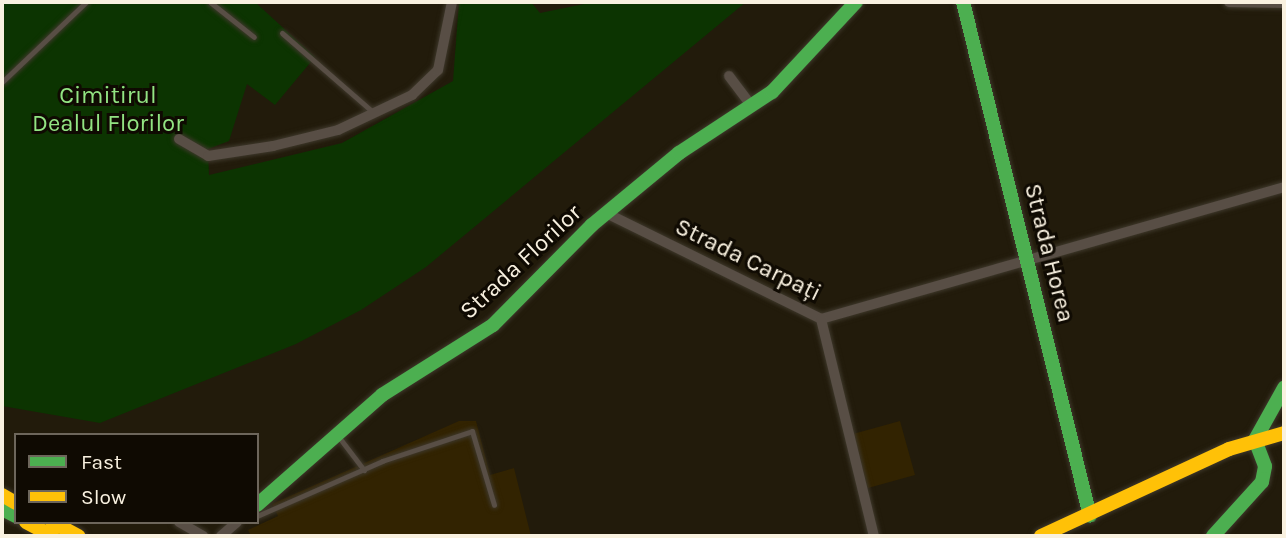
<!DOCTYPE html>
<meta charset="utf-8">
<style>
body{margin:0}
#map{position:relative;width:1286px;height:538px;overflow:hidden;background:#221b0b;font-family:Karla,sans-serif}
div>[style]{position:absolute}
.built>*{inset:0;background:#322301}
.green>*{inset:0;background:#0c3401}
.roads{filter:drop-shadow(0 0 2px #3e382b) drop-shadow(0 0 2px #3e382b)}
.lane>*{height:5px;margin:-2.5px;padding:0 2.5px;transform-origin:2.5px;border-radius:2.5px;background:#584e45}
.street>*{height:10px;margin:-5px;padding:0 5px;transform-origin:5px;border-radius:5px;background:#584e45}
.fast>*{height:14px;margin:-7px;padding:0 7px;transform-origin:7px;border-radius:7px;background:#4caf50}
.slow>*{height:14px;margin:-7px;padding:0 7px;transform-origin:7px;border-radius:7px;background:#ffc107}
span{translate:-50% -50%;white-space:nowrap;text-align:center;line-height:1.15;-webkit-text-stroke:6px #0f0a02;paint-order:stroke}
.park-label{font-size:24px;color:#92e482}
.street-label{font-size:24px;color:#f9f1e0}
.frame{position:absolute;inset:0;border:4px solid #f9f1e0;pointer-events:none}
.legend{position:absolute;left:14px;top:433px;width:245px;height:91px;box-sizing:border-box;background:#0f0a02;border:2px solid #6d665b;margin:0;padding:9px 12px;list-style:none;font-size:21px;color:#f9f1e0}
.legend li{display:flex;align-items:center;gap:14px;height:35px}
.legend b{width:35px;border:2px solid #6d665b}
</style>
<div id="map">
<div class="built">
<div style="clip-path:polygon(459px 421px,476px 421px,490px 475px,514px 468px,531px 536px,251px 536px,248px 530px,278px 516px,272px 504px)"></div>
<div style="clip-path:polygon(900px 421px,915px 475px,868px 488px,853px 434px)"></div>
</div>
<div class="green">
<div style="clip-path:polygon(2px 2px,255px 2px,315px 57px,275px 105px,247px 84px,229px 141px,208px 149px,209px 175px,342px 143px,453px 81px,459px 2px,531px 2px,540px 13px,594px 2px,746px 2px,426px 267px,361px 310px,296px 344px,100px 423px,2px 406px)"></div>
</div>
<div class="roads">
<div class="lane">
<div style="left:210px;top:2px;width:56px;rotate:38.5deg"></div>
<div style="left:282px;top:33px;width:121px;rotate:41deg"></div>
<div style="left:2px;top:82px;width:116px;rotate:-43.6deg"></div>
<div style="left:338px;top:436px;width:43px;rotate:52.6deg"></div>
<div style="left:257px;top:516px;width:137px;rotate:-23.7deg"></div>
<div style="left:382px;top:461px;width:95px;rotate:-18.4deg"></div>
<div style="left:472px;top:431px;width:77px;rotate:73.4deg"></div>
</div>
<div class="street">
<div style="left:1229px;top:2px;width:55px;rotate:1deg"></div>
<div style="left:729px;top:76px;width:36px;rotate:53deg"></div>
<div style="left:179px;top:139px;width:34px;rotate:30deg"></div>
<div style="left:208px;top:156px;width:66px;rotate:-8.7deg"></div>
<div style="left:273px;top:146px;width:67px;rotate:-13.8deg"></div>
<div style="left:338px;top:130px;width:82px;rotate:-25.3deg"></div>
<div style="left:412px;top:95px;width:36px;rotate:-44deg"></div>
<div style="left:438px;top:70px;width:69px;rotate:-78.4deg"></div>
<div style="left:606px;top:213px;width:240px;rotate:26.2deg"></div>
<div style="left:821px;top:319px;width:481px;rotate:-15.9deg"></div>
<div style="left:821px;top:319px;width:223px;rotate:76.3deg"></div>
<div style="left:179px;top:522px;width:28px;rotate:30deg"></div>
<div style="left:221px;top:536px;width:21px;rotate:-41deg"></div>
</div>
<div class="fast">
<div style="left:963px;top:2px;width:529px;rotate:76.12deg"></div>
<div style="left:1255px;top:440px;width:60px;rotate:-60.9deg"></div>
<div style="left:257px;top:505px;width:167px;rotate:-41.3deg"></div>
<div style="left:382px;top:395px;width:131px;rotate:-32.2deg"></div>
<div style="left:493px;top:325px;width:141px;rotate:-45.3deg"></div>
<div style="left:592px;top:225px;width:113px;rotate:-39.6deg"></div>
<div style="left:679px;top:153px;width:111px;rotate:-33.3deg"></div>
<div style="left:772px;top:92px;width:123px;rotate:-47deg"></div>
<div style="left:2px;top:509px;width:16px;rotate:27deg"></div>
<div style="left:1213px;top:536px;width:73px;rotate:-47.8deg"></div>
<div style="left:1262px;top:482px;width:16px;rotate:-79deg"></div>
<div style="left:1265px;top:466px;width:28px;rotate:-111deg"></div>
</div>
<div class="slow">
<div style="left:2px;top:495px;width:16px;rotate:30deg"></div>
<div style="left:26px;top:522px;width:30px;rotate:28deg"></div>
<div style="left:52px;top:522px;width:30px;rotate:28deg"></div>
<div style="left:1041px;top:536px;width:207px;rotate:-24.8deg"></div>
<div style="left:1229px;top:449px;width:57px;rotate:-16.2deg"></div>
</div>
</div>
<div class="park-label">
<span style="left:108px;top:110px">Cimitirul<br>Dealul Florilor</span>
</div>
<div class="street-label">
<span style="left:1049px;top:253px;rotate:76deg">Strada Horea</span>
<span style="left:748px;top:260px;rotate:26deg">Strada Carpați</span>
<span style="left:521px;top:262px;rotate:-43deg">Strada Florilor</span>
</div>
<div class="frame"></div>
<ul class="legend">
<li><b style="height:9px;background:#4caf50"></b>Fast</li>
<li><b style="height:9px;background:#ffc107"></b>Slow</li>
</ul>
</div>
